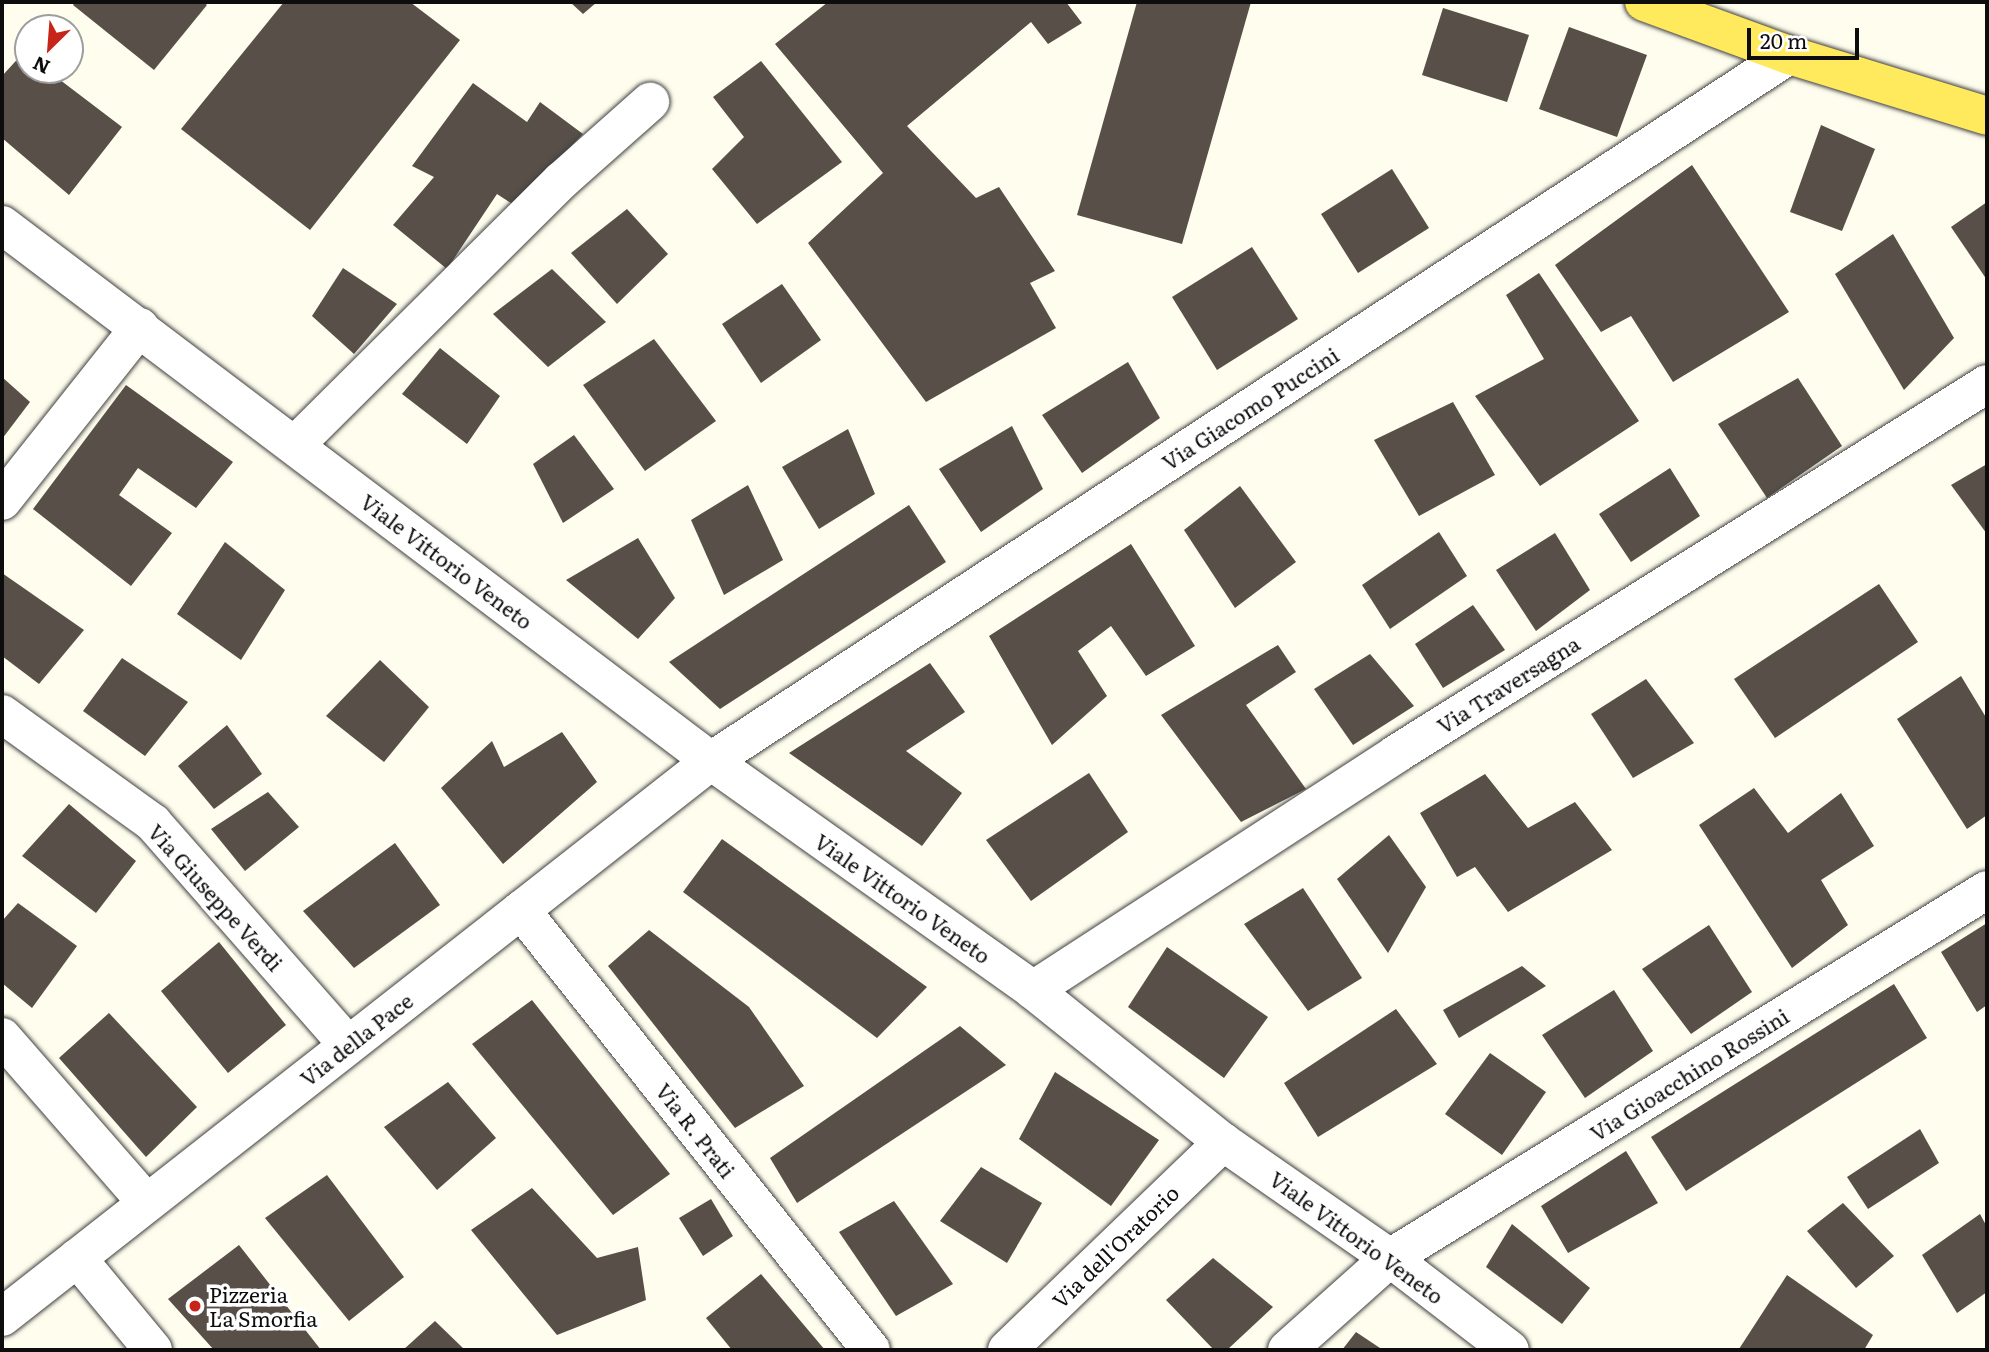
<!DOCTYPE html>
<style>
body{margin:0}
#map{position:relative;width:1989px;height:1352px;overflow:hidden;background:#fffded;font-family:Literata,serif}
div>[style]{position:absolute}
.building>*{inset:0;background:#574f48}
.roads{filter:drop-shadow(0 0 2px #404040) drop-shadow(0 0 2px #404040)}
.minor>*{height:38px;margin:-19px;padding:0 19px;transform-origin:19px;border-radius:19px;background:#fff}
.major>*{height:38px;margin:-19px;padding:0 19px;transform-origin:19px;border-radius:19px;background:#ffe95d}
.dots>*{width:19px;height:19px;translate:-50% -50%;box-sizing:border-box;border:4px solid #fff;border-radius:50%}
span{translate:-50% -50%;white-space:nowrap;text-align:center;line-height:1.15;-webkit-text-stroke:7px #fff;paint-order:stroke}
.street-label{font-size:21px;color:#0d0d0d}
.poi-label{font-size:21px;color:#0d0d0d}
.left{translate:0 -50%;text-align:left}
.frame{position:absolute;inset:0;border:4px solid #0d0d0d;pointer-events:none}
.north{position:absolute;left:14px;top:14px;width:70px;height:70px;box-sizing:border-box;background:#fff;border:2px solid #9e9e9e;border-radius:50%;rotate:205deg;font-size:19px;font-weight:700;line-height:28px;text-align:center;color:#0d0d0d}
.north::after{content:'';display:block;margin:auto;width:24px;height:32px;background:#c8251a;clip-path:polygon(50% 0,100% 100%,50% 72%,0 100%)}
.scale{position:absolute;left:1747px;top:28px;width:112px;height:32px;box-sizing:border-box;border:4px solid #0d0d0d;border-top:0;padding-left:9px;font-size:21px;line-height:24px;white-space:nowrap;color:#0d0d0d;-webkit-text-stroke:5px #fff;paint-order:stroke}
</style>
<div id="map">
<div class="building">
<div style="clip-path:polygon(75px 2px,203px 2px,207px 5px,154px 70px,73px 5px)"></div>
<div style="clip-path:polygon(284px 2px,410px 2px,460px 40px,310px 230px,181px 129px)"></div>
<div style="clip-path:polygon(570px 2px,597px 2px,583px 14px)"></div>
<div style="clip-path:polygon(828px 2px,1066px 2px,1082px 23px,1048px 44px,1031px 22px,907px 126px,976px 198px,999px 187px,1055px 271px,1030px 283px,1056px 328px,926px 402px,808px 243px,883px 173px,775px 44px)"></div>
<div style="clip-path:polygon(1137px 2px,1251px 2px,1182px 244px,1077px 215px)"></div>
<div style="clip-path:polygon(1443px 8px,1529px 35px,1507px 102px,1422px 75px)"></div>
<div style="clip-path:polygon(1569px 27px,1647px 55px,1617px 137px,1539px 109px)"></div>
<div style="clip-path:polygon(24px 52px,28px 70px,47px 70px,122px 127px,69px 195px,2px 138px,2px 76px)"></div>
<div style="clip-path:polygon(761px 61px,842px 162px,757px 224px,712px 169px,744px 137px,713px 97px)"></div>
<div style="clip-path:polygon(473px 83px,527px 122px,540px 102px,583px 134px,514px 205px,497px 194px,447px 269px,393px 225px,434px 177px,412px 166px)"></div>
<div style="clip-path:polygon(1821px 125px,1875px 149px,1842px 231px,1790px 212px)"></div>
<div style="clip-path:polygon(1692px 165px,1789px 312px,1673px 382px,1631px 316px,1601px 332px,1555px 265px)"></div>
<div style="clip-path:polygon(1392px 169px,1429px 228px,1358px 273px,1321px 214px)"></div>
<div style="clip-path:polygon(1987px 202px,1987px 280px,1951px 227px)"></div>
<div style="clip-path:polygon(627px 209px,668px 254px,617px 304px,571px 253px)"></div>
<div style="clip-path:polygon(1893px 234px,1954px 338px,1904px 390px,1835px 274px)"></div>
<div style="clip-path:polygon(1252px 247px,1298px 319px,1217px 370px,1172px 297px)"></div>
<div style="clip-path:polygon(343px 268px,397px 304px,354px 354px,312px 316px)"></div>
<div style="clip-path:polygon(552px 269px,606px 322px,548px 367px,493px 314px)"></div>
<div style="clip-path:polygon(1539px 273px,1639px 421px,1540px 486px,1475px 396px,1544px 359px,1506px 295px)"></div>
<div style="clip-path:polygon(782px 284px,821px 340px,761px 383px,722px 324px)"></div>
<div style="clip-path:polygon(654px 339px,716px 421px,645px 471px,583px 385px)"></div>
<div style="clip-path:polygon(440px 348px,500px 396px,467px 444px,402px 394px)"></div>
<div style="clip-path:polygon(1128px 362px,1160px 418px,1082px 473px,1042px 415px)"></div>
<div style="clip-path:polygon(2px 377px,30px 402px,2px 439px)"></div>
<div style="clip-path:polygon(1798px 378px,1842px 446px,1767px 498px,1718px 424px)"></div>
<div style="clip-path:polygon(126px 385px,233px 462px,196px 508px,138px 468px,119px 495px,172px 533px,131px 586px,33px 509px)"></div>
<div style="clip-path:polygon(1453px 402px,1495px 475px,1419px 516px,1374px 440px)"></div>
<div style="clip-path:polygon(1012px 426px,1043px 489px,981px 532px,939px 469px)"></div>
<div style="clip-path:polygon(848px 429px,875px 494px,819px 529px,782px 467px)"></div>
<div style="clip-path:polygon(574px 435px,614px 489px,563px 523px,533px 464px)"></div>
<div style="clip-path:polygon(1987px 464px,1987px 534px,1951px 485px)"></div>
<div style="clip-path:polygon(1670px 468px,1700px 516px,1631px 562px,1599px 514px)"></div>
<div style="clip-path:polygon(748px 485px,783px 560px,724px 595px,691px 520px)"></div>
<div style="clip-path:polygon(1240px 486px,1296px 562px,1235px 608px,1184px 530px)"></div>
<div style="clip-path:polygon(909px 505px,946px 562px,720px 709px,669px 662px)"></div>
<div style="clip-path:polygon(1439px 532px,1467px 576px,1390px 629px,1362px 585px)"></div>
<div style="clip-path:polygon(1555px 533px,1590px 590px,1536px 631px,1496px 570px)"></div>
<div style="clip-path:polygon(638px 538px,675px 598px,638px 639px,566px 580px)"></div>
<div style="clip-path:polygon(225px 542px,285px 590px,241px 660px,177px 614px)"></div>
<div style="clip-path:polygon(1131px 544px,1195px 646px,1146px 676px,1111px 626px,1078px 651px,1107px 696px,1052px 745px,989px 636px)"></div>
<div style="clip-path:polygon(2px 573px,84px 630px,39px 684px,2px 656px)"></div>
<div style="clip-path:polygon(1879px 584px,1918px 642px,1775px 738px,1734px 679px)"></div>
<div style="clip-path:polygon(1473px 605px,1505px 650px,1443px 688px,1415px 644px)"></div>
<div style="clip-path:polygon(1278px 645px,1296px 672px,1246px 705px,1306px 789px,1241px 822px,1161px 715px)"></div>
<div style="clip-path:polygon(1370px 654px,1414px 706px,1353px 745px,1314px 689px)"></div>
<div style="clip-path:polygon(122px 658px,188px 702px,145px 756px,83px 711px)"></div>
<div style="clip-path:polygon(380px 660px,429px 707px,384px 762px,326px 716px)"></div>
<div style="clip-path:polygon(930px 663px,965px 712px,906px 751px,962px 793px,922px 846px,789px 753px)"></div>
<div style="clip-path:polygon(1961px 676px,1987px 719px,1987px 815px,1967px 829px,1897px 719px)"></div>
<div style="clip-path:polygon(1646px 679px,1694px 743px,1633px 778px,1591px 714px)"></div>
<div style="clip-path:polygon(227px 725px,262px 774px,214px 809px,178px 766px)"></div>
<div style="clip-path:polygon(562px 732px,597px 782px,503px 864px,441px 788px,492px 741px,504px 767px)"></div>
<div style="clip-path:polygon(1089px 773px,1128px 832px,1031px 901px,986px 840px)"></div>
<div style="clip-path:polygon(1485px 774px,1528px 828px,1575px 802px,1612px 850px,1508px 912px,1475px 867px,1457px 877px,1420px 813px)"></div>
<div style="clip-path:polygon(1754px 788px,1788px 833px,1841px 793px,1874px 846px,1821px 880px,1848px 925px,1792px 968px,1699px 825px)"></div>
<div style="clip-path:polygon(268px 792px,299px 827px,245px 871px,211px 829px)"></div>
<div style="clip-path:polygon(69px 804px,136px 861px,96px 913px,22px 856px)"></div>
<div style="clip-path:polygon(1389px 835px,1426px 887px,1388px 953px,1337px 879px)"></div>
<div style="clip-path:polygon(722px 839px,927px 987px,877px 1038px,683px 892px)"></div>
<div style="clip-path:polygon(395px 843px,440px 905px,354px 968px,303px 911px)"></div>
<div style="clip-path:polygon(1303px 888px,1362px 978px,1308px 1011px,1244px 924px)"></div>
<div style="clip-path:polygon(18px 903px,77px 946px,32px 1008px,2px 983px,2px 921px)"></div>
<div style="clip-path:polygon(1987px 923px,1987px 1005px,1977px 1012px,1941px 952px)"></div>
<div style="clip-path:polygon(1709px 925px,1752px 992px,1691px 1034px,1642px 969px)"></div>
<div style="clip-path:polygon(649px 930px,749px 1007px,804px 1086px,735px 1128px,608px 966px)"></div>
<div style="clip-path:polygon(219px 942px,286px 1025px,228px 1073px,161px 991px)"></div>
<div style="clip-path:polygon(1167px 947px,1268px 1017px,1224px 1078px,1128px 1007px)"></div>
<div style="clip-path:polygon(1522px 966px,1546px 986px,1459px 1038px,1443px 1010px)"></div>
<div style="clip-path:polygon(1894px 984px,1927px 1038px,1686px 1191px,1651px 1137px)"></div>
<div style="clip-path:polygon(1614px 990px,1653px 1051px,1585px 1098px,1542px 1035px)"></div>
<div style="clip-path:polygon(532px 1000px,670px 1174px,613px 1215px,472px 1044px)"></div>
<div style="clip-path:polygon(1396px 1009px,1437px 1064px,1318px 1137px,1284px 1083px)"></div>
<div style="clip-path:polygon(109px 1013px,197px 1107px,146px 1157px,59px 1058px)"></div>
<div style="clip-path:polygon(960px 1026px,1006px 1065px,797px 1203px,770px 1158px)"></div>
<div style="clip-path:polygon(1490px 1053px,1546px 1092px,1502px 1155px,1445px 1114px)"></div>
<div style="clip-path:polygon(1055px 1072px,1159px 1140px,1111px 1206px,1019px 1139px)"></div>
<div style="clip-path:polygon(448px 1082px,496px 1138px,437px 1190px,384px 1127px)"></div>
<div style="clip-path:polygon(1920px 1129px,1939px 1163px,1868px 1209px,1847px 1177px)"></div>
<div style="clip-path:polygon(1626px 1151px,1658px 1203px,1568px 1253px,1541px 1206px)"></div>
<div style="clip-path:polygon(981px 1167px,1042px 1203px,1007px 1263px,940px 1221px)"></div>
<div style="clip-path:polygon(327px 1175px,404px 1277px,349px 1321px,265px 1218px)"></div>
<div style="clip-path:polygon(532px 1188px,597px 1258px,638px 1247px,646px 1300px,557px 1335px,471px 1230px)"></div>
<div style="clip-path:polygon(711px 1199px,733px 1236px,703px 1256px,679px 1218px)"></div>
<div style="clip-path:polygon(894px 1201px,953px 1284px,896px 1316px,839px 1232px)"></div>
<div style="clip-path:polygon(1843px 1203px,1894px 1256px,1856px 1288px,1807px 1231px)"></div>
<div style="clip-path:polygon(1980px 1214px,1987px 1227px,1987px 1292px,1957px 1313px,1922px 1255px)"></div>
<div style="clip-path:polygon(1512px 1224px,1590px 1288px,1562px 1324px,1486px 1267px)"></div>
<div style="clip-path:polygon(239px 1245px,321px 1350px,214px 1350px,168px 1299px)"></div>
<div style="clip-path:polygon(1213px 1258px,1273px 1307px,1227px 1350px,1214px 1350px,1166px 1300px)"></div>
<div style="clip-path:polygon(761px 1274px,825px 1350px,732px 1350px,706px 1318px)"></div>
<div style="clip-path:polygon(1787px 1275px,1873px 1335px,1864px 1350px,1739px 1349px)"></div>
<div style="clip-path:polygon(435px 1321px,465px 1350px,403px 1350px)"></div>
<div style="clip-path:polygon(1356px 1332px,1383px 1350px,1342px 1350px)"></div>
</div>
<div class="roads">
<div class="minor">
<div style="left:2px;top:225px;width:889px;rotate:37.09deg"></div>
<div style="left:711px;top:761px;width:395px;rotate:35.4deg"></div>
<div style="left:1033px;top:990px;width:243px;rotate:38.7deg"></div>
<div style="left:1223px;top:1142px;width:203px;rotate:34.8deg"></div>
<div style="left:1390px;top:1258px;width:151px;rotate:37.5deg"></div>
<div style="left:295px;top:445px;width:376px;rotate:-44.8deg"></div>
<div style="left:562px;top:180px;width:118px;rotate:-41.6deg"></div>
<div style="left:2px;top:501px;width:222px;rotate:-51.6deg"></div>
<div style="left:2px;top:714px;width:186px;rotate:35.8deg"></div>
<div style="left:153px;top:823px;width:295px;rotate:48.7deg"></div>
<div style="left:521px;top:910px;width:562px;rotate:51.5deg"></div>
<div style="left:1033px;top:990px;width:433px;rotate:-33deg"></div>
<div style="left:1396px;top:754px;width:697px;rotate:-32.05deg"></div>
<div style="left:2px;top:1037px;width:220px;rotate:48.9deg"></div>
<div style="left:77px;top:1258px;width:119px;rotate:50.4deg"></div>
<div style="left:2px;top:1317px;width:901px;rotate:-38.1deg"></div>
<div style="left:711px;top:761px;width:1289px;rotate:-33.22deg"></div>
<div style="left:1007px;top:1350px;width:300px;rotate:-43.9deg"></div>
<div style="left:1287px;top:1350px;width:138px;rotate:-41.8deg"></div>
<div style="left:1390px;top:1258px;width:701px;rotate:-31.65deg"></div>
</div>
<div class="major">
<div style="left:1644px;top:2px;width:154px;rotate:20.1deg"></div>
<div style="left:1789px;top:55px;width:207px;rotate:17.1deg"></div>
</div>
</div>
<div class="dots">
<div style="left:195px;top:1306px;background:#c8251a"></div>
</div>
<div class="street-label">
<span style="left:1250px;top:408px;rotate:-33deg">Via Giacomo Puccini</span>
<span style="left:447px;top:561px;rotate:37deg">Viale Vittorio Veneto</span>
<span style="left:1508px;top:684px;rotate:-32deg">Via Traversagna</span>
<span style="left:216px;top:897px;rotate:48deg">Via Giuseppe Verdi</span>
<span style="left:903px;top:898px;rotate:35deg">Viale Vittorio Veneto</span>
<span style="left:356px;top:1039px;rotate:-38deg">Via della Pace</span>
<span style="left:1689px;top:1074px;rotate:-32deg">Via Gioacchino Rossini</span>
<span style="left:696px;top:1130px;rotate:52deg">Via R. Prati</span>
<span style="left:1357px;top:1237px;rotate:36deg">Viale Vittorio Veneto</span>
<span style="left:1115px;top:1246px;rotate:-44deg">Via dell'Oratorio</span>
</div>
<div class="poi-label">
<span class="left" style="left:209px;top:1306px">Pizzeria<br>La Smorfia</span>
</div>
<div class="frame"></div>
<div class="north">N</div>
<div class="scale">20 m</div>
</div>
